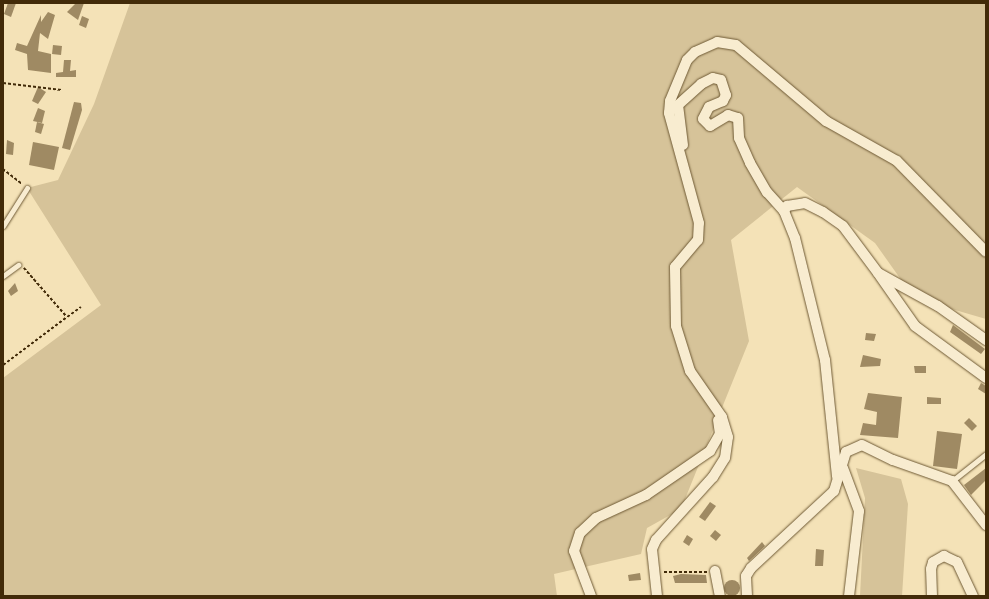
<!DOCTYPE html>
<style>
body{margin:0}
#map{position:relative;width:989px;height:599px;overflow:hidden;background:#f4e2b7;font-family:"IM FELL French Canon",serif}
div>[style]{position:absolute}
.green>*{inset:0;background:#d6c399}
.building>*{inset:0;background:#9f8a63}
.round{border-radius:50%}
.path>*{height:1.5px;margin-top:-0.75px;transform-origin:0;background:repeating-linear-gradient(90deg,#422b09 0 3px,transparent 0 5px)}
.roads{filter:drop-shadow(0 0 1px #6e5934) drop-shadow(0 0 1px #6e5934)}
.service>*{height:5px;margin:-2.5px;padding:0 2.5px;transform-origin:2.5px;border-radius:2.5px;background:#f8ecd0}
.minor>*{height:10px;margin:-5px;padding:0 5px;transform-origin:5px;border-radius:5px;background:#f8ecd0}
span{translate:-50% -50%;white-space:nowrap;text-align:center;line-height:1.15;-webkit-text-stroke:4px #f8ecd0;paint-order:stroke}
.frame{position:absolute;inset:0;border:4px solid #422b09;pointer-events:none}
</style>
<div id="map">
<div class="green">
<div style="clip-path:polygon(130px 3px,986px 3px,986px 319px,914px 298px,875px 243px,797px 187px,731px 240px,749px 341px,681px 509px,647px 528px,641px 554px,554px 574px,557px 596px,3px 596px,3px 378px,101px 305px,27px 188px,58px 180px,94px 104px)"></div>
<div style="clip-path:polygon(856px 468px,901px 479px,908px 504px,902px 596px,860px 596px,865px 498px)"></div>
</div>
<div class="building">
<div style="clip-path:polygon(8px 3px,16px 3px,11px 17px,4px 14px)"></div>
<div style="clip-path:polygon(76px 3px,84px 3px,78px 20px,67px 12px)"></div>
<div style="clip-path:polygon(48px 12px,55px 15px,48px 39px,40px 33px,38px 51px,51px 54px,51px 73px,28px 70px,27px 54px,15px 50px,17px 43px,27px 46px,41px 15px,41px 22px)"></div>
<div style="clip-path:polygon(82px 16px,89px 19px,86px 28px,79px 25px)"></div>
<div style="clip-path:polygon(53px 45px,62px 46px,61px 55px,52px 54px)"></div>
<div style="clip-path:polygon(64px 60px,71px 60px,70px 71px,76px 70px,76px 77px,56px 77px,56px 73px,63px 72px)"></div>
<div style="clip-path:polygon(38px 87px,46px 92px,38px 104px,32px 101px)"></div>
<div style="clip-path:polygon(74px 102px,81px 103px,82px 110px,70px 150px,62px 148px)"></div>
<div style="clip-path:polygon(38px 108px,45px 111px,42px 123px,33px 121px)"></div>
<div style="clip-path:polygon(37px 122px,44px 124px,41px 134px,35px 132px)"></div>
<div style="clip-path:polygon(7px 140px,14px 143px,13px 155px,6px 154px)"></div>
<div style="clip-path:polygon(33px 142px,59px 147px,54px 170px,29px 165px)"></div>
<div style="clip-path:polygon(15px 283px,18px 291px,11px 296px,8px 291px)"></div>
<div style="clip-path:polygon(953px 325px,985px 349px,981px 354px,950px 332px)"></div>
<div style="clip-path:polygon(866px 333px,876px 334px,874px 341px,865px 340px)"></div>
<div style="clip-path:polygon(863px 355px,881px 359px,880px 366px,860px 367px)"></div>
<div style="clip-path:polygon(914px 366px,926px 366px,926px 373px,915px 373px)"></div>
<div style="clip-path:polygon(981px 383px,986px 386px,986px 394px,978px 389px)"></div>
<div style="clip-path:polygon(868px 393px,902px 397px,898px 438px,860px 435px,863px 423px,876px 425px,877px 412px,864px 409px)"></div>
<div style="clip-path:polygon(927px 397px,941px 398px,941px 404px,927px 404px)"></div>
<div style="clip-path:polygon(969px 418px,977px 426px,972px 431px,964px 423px)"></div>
<div style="clip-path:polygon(937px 431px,962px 434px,957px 469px,933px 466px)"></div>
<div style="clip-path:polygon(986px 468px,986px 480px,971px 495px,964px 485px)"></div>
<div style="clip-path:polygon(710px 502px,716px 506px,705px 521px,699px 517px)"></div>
<div style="clip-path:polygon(715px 530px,721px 535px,716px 541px,710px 536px)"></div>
<div style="clip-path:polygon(687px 535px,693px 539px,689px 546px,683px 542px)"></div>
<div style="clip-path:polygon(762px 542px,765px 546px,749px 561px,747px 558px)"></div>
<div style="clip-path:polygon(816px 549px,824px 550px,823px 566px,815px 566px)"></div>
<div style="clip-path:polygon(640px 573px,641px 580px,629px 581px,628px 575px)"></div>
<div style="clip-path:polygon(681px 574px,706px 575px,707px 583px,675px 583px,673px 576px)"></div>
<div class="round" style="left:724px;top:580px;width:16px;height:16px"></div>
</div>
<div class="path">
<div style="left:3px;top:83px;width:59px;rotate:6.8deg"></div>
<div style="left:3px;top:169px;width:24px;rotate:38deg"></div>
<div style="left:24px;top:268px;width:65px;rotate:48.7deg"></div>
<div style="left:67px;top:317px;width:17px;rotate:-36deg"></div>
<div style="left:3px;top:365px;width:80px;rotate:-36.9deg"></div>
<div style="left:664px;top:572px;width:43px"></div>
</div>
<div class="roads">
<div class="service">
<div style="left:3px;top:226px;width:45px;rotate:-57.7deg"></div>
<div style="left:3px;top:276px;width:19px;rotate:-36deg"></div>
<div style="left:952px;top:481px;width:43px;rotate:-38.5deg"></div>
</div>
<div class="minor">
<div style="left:683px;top:145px;width:40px;rotate:-97.1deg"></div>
<div style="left:678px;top:105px;width:31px;rotate:-42deg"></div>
<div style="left:701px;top:84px;width:13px;rotate:-27deg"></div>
<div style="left:713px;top:78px;width:8px;rotate:14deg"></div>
<div style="left:721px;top:80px;width:16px;rotate:72deg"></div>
<div style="left:726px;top:95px;width:7px;rotate:117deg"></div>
<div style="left:723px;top:101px;width:15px;rotate:157deg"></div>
<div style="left:709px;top:107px;width:13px;rotate:117deg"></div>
<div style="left:703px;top:119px;width:10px;rotate:45deg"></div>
<div style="left:710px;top:126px;width:21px;rotate:-31deg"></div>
<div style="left:728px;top:115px;width:10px;rotate:17deg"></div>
<div style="left:738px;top:118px;width:20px;rotate:87deg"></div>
<div style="left:739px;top:138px;width:27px;rotate:66deg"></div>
<div style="left:750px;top:163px;width:34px;rotate:60deg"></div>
<div style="left:767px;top:192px;width:25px;rotate:48deg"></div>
<div style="left:784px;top:211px;width:29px;rotate:68deg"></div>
<div style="left:795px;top:238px;width:126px;rotate:76.2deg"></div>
<div style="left:825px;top:360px;width:117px;rotate:84.1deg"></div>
<div style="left:784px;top:211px;width:6px;rotate:-59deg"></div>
<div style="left:787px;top:206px;width:18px;rotate:-9deg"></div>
<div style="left:805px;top:203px;width:20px;rotate:27deg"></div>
<div style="left:823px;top:212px;width:24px;rotate:35deg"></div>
<div style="left:843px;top:226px;width:59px;rotate:53.3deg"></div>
<div style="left:878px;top:273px;width:68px;rotate:28.8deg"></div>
<div style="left:938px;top:306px;width:59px;rotate:35.3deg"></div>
<div style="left:880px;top:276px;width:61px;rotate:55deg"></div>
<div style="left:915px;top:326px;width:88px;rotate:36.2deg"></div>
<div style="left:843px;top:468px;width:46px;rotate:69.6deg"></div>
<div style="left:859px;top:511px;width:86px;rotate:96.7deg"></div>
<div style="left:715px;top:571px;width:25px;rotate:79deg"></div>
<div style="left:591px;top:596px;width:48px;rotate:-110.7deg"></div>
<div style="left:574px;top:551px;width:19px;rotate:-72deg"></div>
<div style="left:580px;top:533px;width:22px;rotate:-43deg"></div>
<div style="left:596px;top:518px;width:55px;rotate:-24.7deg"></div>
<div style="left:646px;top:495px;width:78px;rotate:-34.5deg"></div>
<div style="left:710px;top:451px;width:20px;rotate:-60deg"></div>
<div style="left:720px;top:434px;width:14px;rotate:-98deg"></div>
<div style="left:657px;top:596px;width:47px;rotate:-96.1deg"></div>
<div style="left:652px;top:549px;width:10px;rotate:-66deg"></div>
<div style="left:656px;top:540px;width:85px;rotate:-47.9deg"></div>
<div style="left:713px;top:477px;width:22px;rotate:-58deg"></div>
<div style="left:725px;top:458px;width:21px;rotate:-82deg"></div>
<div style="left:728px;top:437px;width:21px;rotate:-107deg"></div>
<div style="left:722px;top:417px;width:56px;rotate:-124.8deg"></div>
<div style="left:690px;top:371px;width:47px;rotate:-107.3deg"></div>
<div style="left:676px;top:326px;width:59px;rotate:-91deg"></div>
<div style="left:675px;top:267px;width:35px;rotate:-50deg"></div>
<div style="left:698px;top:240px;width:17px;rotate:-87deg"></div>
<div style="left:699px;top:223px;width:114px;rotate:-105.3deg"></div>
<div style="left:669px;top:113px;width:12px;rotate:-85deg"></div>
<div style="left:670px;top:101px;width:44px;rotate:-67.5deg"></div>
<div style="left:687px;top:60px;width:11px;rotate:-45deg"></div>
<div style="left:695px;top:52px;width:24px;rotate:-24deg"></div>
<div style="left:717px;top:42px;width:19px;rotate:9deg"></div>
<div style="left:736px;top:45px;width:118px;rotate:40.2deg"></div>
<div style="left:826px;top:121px;width:81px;rotate:29.4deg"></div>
<div style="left:897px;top:161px;width:127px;rotate:45.6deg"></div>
<div style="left:747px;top:596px;width:20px;rotate:-93deg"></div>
<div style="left:746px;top:576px;width:9px;rotate:-58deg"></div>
<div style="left:751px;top:568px;width:113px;rotate:-42.9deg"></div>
<div style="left:834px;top:491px;width:41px;rotate:-72.9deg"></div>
<div style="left:846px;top:452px;width:17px;rotate:-24deg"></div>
<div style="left:862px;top:445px;width:34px;rotate:26deg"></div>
<div style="left:893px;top:460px;width:63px;rotate:19.6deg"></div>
<div style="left:952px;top:481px;width:56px;rotate:52.3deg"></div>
<div style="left:932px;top:596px;width:27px;rotate:-92deg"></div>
<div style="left:931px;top:569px;width:7px;rotate:-74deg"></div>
<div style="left:933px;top:562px;width:13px;rotate:-29deg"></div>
<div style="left:944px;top:556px;width:14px;rotate:25deg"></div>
<div style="left:957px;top:562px;width:38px;rotate:65deg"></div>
</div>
</div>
<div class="frame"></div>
</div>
